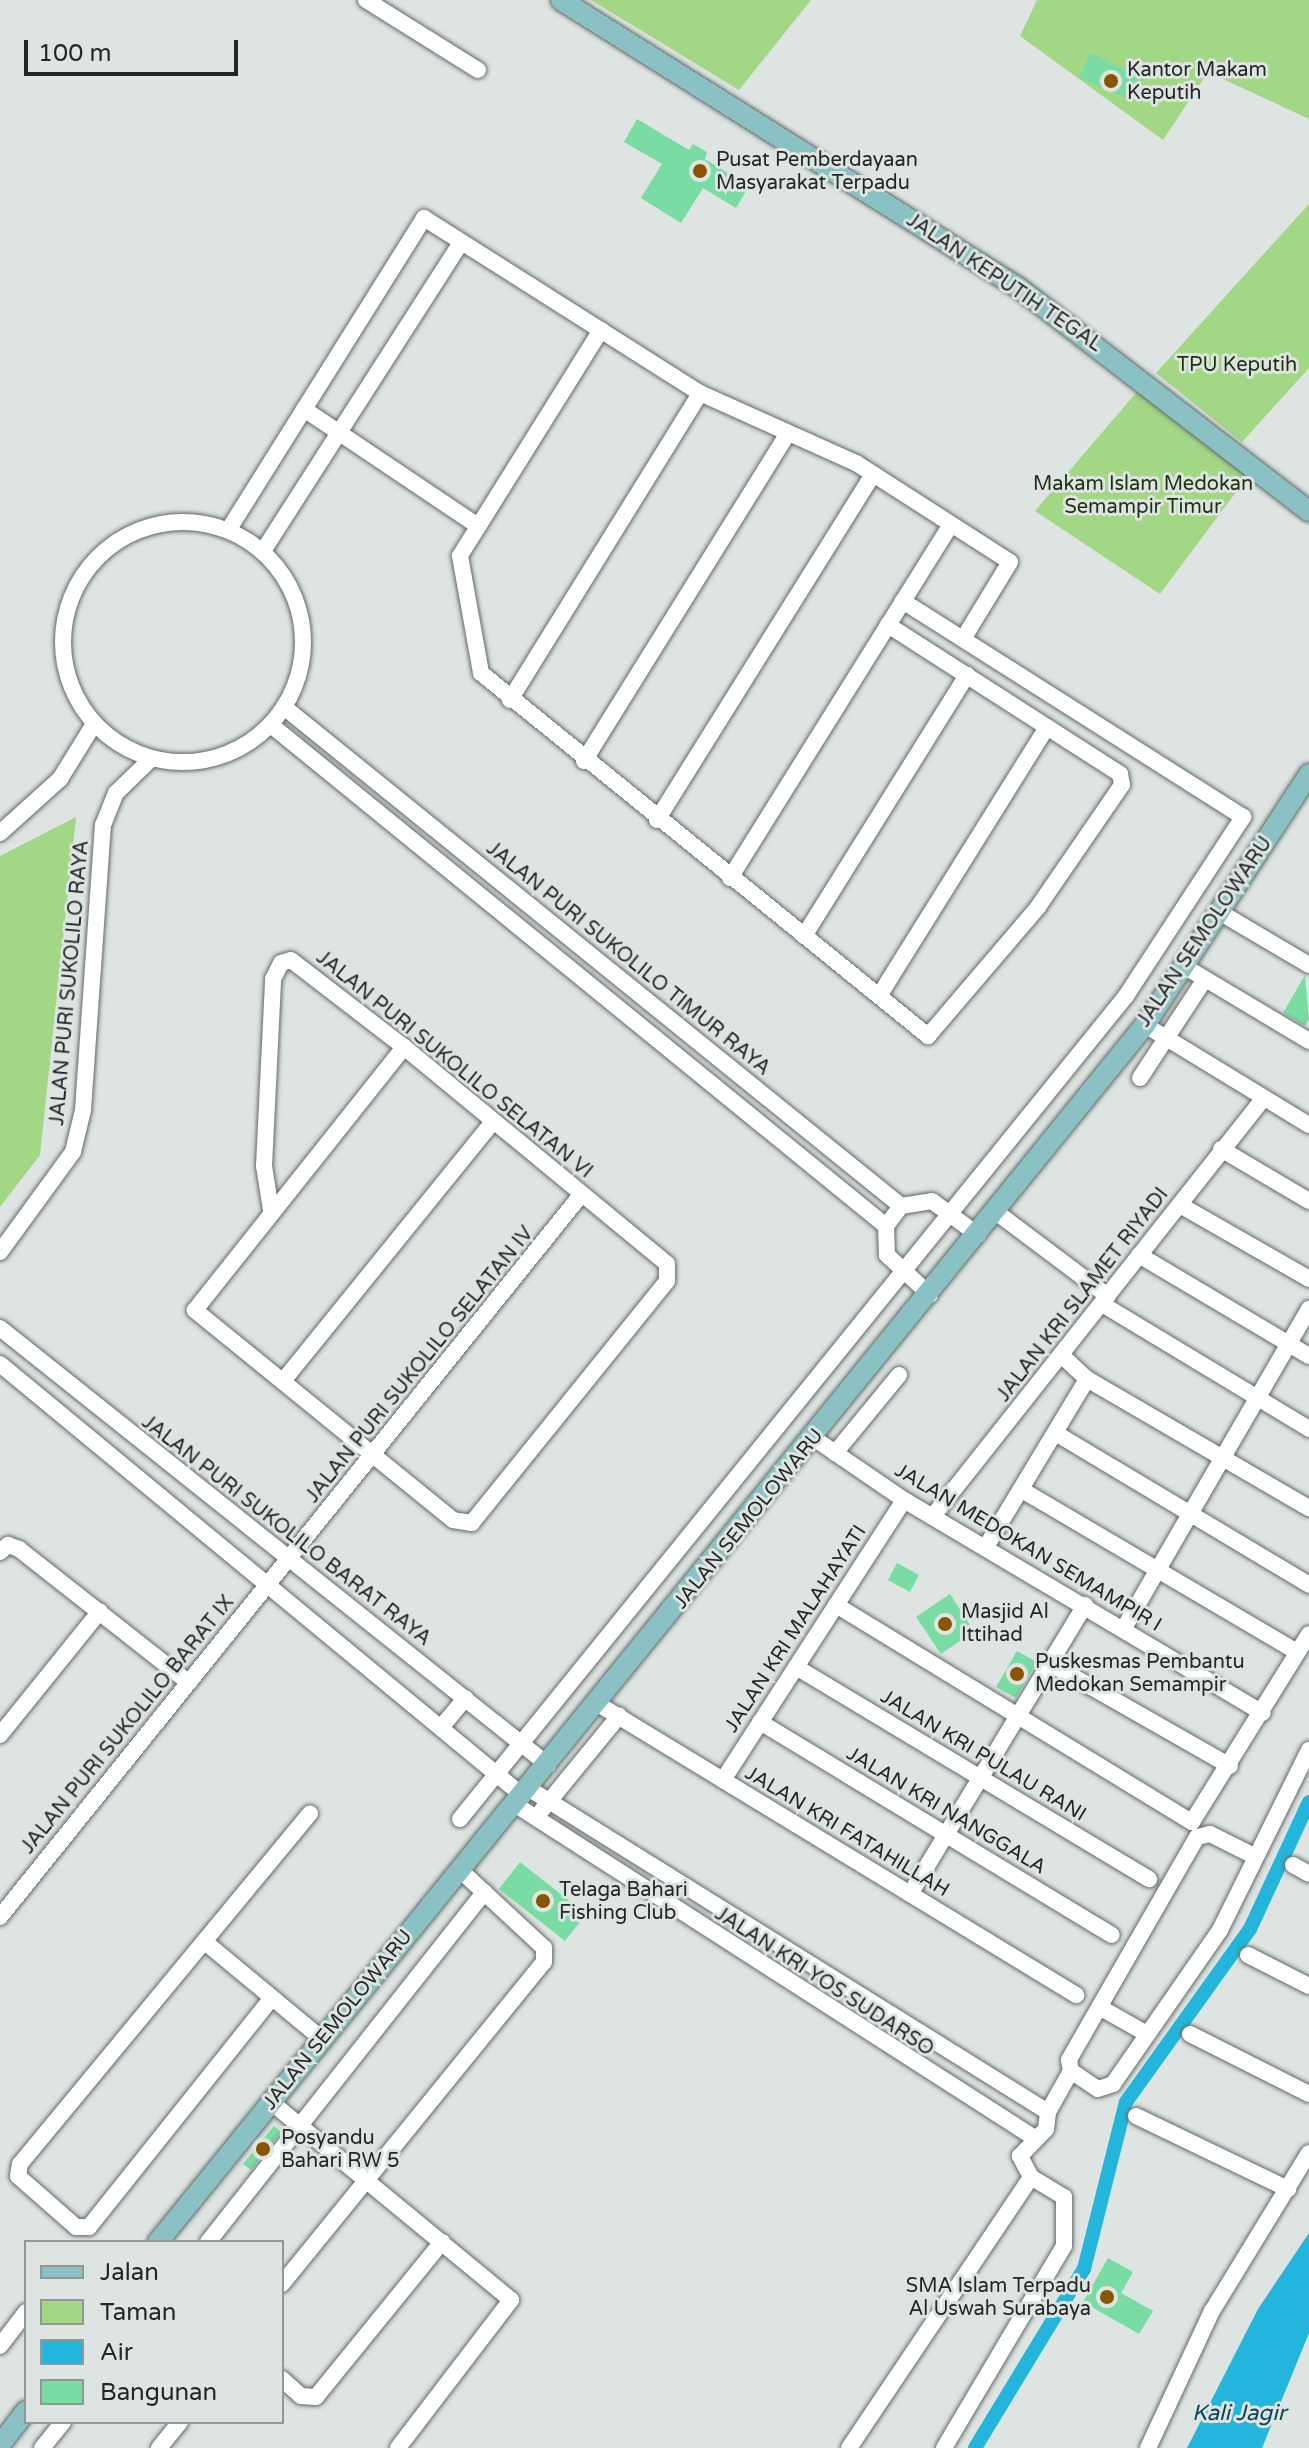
<!DOCTYPE html>
<style>
body{margin:0}
#map{position:relative;width:1309px;height:2448px;overflow:hidden;background:#dde4e2;font-family:"Varela Round",sans-serif}
div>[style]{position:absolute}
.green>*{inset:0;background:#a2d786}
.water>*{inset:0;background:#24b5dc}
.canal>*{height:14px;margin:-7px;padding:0 7px;transform-origin:7px;border-radius:7px;background:#24b5dc}
.building>*{inset:0;background:#79dca3}
.roads{filter:drop-shadow(0 0 2px #626967) drop-shadow(0 0 2px #626967)}
.minor>*{height:16px;margin:-8px;padding:0 8px;transform-origin:8px;border-radius:8px;background:#fff}
.minor>.ring{margin:-8px;padding:0;box-sizing:content-box;background:none;border:16px solid #fff;border-radius:50%}
.major>*{height:20px;margin:-10px;padding:0 10px;transform-origin:10px;border-radius:10px;background:#8ac1c4}
.dots>*{width:22px;height:22px;translate:-50% -50%;box-sizing:border-box;border:4px solid #dde4e2;border-radius:50%}
span{translate:-50% -50%;white-space:nowrap;text-align:center;line-height:1.15;-webkit-text-stroke:6px #dde4e2;paint-order:stroke}
.poi-label{font-size:20px;color:#232625}
.left{translate:0 -50%;text-align:left}
.right{translate:-100% -50%;text-align:right}
.street-label{font-size:20px;color:#232625}
.park-label{font-size:20px;color:#1c310f}
.water-label{font-size:22px;color:#084454;font-style:italic}
.legend{position:absolute;left:24px;top:2240px;width:260px;height:184px;box-sizing:border-box;background:#dde4e2;border:2px solid #939896;margin:0;padding:10px 14px;list-style:none;font-size:24px;color:#232625}
.legend li{display:flex;align-items:center;gap:16px;height:40px}
.legend b{width:40px;border:2px solid #939896}
.scale{position:absolute;left:24px;top:40px;width:214px;height:36px;box-sizing:border-box;border:4px solid #232625;border-top:0;padding-left:10px;font-size:24px;line-height:28px;white-space:nowrap;color:#232625;-webkit-text-stroke:6px #dde4e2;paint-order:stroke}
</style>
<div id="map">
<div class="green">
<div style="clip-path:polygon(591px 0,811px 0,739px 90px)"></div>
<div style="clip-path:polygon(1037px 0,1309px 0,1309px 119px,1208px 72px,1163px 140px,1020px 36px)"></div>
<div style="clip-path:polygon(1309px 204px,1309px 368px,1242px 442px,1156px 373px)"></div>
<div style="clip-path:polygon(1141px 387px,1248px 476px,1160px 594px,1035px 511px)"></div>
<div style="clip-path:polygon(76px 817px,40px 1155px,0 1207px,0 856px)"></div>
</div>
<div class="water">
<div style="clip-path:polygon(1309px 2233px,1309px 2333px,1262px 2448px,1187px 2448px,1258px 2309px)"></div>
</div>
<div class="canal">
<div style="left:975px;top:2448px;width:210px;rotate:-58.7deg"></div>
<div style="left:1084px;top:2269px;width:172px;rotate:-75.9deg"></div>
<div style="left:1126px;top:2102px;width:213px;rotate:-54.4deg"></div>
<div style="left:1250px;top:1929px;width:140px;rotate:-65.1deg"></div>
</div>
<div class="building">
<div style="clip-path:polygon(1090px 53px,1139px 76px,1129px 99px,1079px 78px)"></div>
<div style="clip-path:polygon(637px 119px,689px 150px,693px 144px,707px 152px,705px 159px,749px 186px,736px 208px,703px 188px,681px 223px,641px 198px,662px 164px,624px 142px)"></div>
<div style="clip-path:polygon(1305px 975px,1309px 1019px,1305px 1026px,1283px 1013px)"></div>
<div style="clip-path:polygon(897px 1563px,919px 1575px,910px 1592px,888px 1580px)"></div>
<div style="clip-path:polygon(950px 1594px,974px 1631px,941px 1654px,916px 1617px)"></div>
<div style="clip-path:polygon(1017px 1651px,1037px 1662px,1016px 1698px,996px 1687px)"></div>
<div style="clip-path:polygon(520px 1862px,586px 1914px,565px 1941px,499px 1889px)"></div>
<div style="clip-path:polygon(274px 2126px,281px 2132px,251px 2170px,243px 2164px)"></div>
<div style="clip-path:polygon(1108px 2258px,1133px 2272px,1121px 2293px,1153px 2311px,1139px 2334px,1083px 2302px)"></div>
</div>
<div class="roads">
<div class="minor">
<div style="left:366px;top:0;width:132px;rotate:32deg"></div>
<div style="left:601px;top:330px;width:266px;rotate:122deg"></div>
<div style="left:460px;top:556px;width:119px;rotate:79.8deg"></div>
<div style="left:481px;top:673px;width:576px;rotate:39.08deg"></div>
<div style="left:928px;top:1036px;width:170px;rotate:-49.5deg"></div>
<div style="left:1038px;top:907px;width:148px;rotate:-55.5deg"></div>
<div style="left:1122px;top:785px;width:11px;rotate:-100deg"></div>
<div style="left:1120px;top:774px;width:276px;rotate:-147.3deg"></div>
<div style="left:304px;top:409px;width:210px;rotate:33.9deg"></div>
<div class="ring" style="left:63px;top:522px;width:224px;height:224px"></div>
<div style="left:229px;top:529px;width:367px;rotate:-57.9deg"></div>
<div style="left:424px;top:218px;width:327px;rotate:32.4deg"></div>
<div style="left:700px;top:393px;width:171px;rotate:24.2deg"></div>
<div style="left:856px;top:463px;width:183px;rotate:32.7deg"></div>
<div style="left:1010px;top:562px;width:90px;rotate:121.4deg"></div>
<div style="left:263px;top:551px;width:367px;rotate:-57.3deg"></div>
<div style="left:510px;top:700px;width:361px;rotate:-58.2deg"></div>
<div style="left:284px;top:707px;width:794px;rotate:38.96deg"></div>
<div style="left:271px;top:725px;width:793px;rotate:39.17deg"></div>
<div style="left:584px;top:761px;width:386px;rotate:-58.1deg"></div>
<div style="left:657px;top:820px;width:408px;rotate:-58deg"></div>
<div style="left:0;top:833px;width:81px;rotate:-42deg"></div>
<div style="left:60px;top:779px;width:65px;rotate:-58.3deg"></div>
<div style="left:730px;top:878px;width:416px;rotate:-58deg"></div>
<div style="left:1221px;top:913px;width:102px;rotate:30.6deg"></div>
<div style="left:804px;top:936px;width:308px;rotate:-58deg"></div>
<div style="left:1187px;top:968px;width:142px;rotate:30.9deg"></div>
<div style="left:879px;top:996px;width:317px;rotate:-58deg"></div>
<div style="left:1145px;top:1025px;width:192px;rotate:31.4deg"></div>
<div style="left:1140px;top:1078px;width:118px;rotate:-56.7deg"></div>
<div style="left:1221px;top:1149px;width:102px;rotate:30.6deg"></div>
<div style="left:1180px;top:1205px;width:149px;rotate:29.8deg"></div>
<div style="left:271px;top:1210px;width:45px;rotate:-99deg"></div>
<div style="left:264px;top:1166px;width:187px;rotate:-87.2deg"></div>
<div style="left:273px;top:979px;width:18px;rotate:-63deg"></div>
<div style="left:281px;top:963px;width:10px;rotate:-17deg"></div>
<div style="left:291px;top:960px;width:143px;rotate:37.6deg"></div>
<div style="left:404px;top:1047px;width:341px;rotate:39.5deg"></div>
<div style="left:667px;top:1264px;width:17px;rotate:90deg"></div>
<div style="left:667px;top:1281px;width:311px;rotate:128.9deg"></div>
<div style="left:472px;top:1523px;width:19px;rotate:-171deg"></div>
<div style="left:453px;top:1520px;width:333px;rotate:-140.9deg"></div>
<div style="left:195px;top:1310px;width:336px;rotate:-51.5deg"></div>
<div style="left:996px;top:1212px;width:140px;rotate:36.9deg"></div>
<div style="left:0;top:1252px;width:124px;rotate:-53.9deg"></div>
<div style="left:73px;top:1152px;width:43px;rotate:-76.6deg"></div>
<div style="left:83px;top:1110px;width:286px;rotate:-86deg"></div>
<div style="left:103px;top:825px;width:35px;rotate:-68deg"></div>
<div style="left:116px;top:793px;width:49px;rotate:-44.2deg"></div>
<div style="left:1139px;top:1255px;width:198px;rotate:30.7deg"></div>
<div style="left:930px;top:1295px;width:59px;rotate:-137.1deg"></div>
<div style="left:887px;top:1255px;width:29px;rotate:-92deg"></div>
<div style="left:886px;top:1226px;width:25px;rotate:-53deg"></div>
<div style="left:901px;top:1206px;width:31px;rotate:-9deg"></div>
<div style="left:932px;top:1201px;width:57px;rotate:36.5deg"></div>
<div style="left:1102px;top:1304px;width:242px;rotate:31.1deg"></div>
<div style="left:0;top:1328px;width:701px;rotate:38.57deg"></div>
<div style="left:0;top:1364px;width:678px;rotate:39.56deg"></div>
<div style="left:1087px;top:1379px;width:257px;rotate:30.2deg"></div>
<div style="left:283px;top:1381px;width:333px;rotate:-51deg"></div>
<div style="left:1057px;top:1434px;width:294px;rotate:30.9deg"></div>
<div style="left:815px;top:1439px;width:108px;rotate:34.4deg"></div>
<div style="left:904px;top:1500px;width:417px;rotate:30.7deg"></div>
<div style="left:835px;top:1453px;width:101px;rotate:-50.6deg"></div>
<div style="left:1022px;top:1490px;width:319px;rotate:30.5deg"></div>
<div style="left:933px;top:1516px;width:532px;rotate:-51.64deg"></div>
<div style="left:987px;top:1545px;width:194px;rotate:-58.9deg"></div>
<div style="left:1087px;top:1379px;width:34px;rotate:-137deg"></div>
<div style="left:0;top:1552px;width:11px;rotate:-41deg"></div>
<div style="left:8px;top:1545px;width:12px;rotate:20deg"></div>
<div style="left:19px;top:1549px;width:215px;rotate:38.2deg"></div>
<div style="left:836px;top:1605px;width:417px;rotate:31.4deg"></div>
<div style="left:1192px;top:1822px;width:221px;rotate:-58.1deg"></div>
<div style="left:1124px;top:1628px;width:369px;rotate:-59.9deg"></div>
<div style="left:1051px;top:1664px;width:206px;rotate:29.7deg"></div>
<div style="left:796px;top:1667px;width:412px;rotate:31deg"></div>
<div style="left:598px;top:1704px;width:560px;rotate:31.33deg"></div>
<div style="left:760px;top:1722px;width:411px;rotate:31.2deg"></div>
<div style="left:443px;top:1725px;width:35px;rotate:-50deg"></div>
<div style="left:0;top:1735px;width:159px;rotate:-51.1deg"></div>
<div style="left:723px;top:1780px;width:333px;rotate:-57.1deg"></div>
<div style="left:528px;top:1788px;width:613px;rotate:31.93deg"></div>
<div style="left:516px;top:1805px;width:614px;rotate:32.71deg"></div>
<div style="left:542px;top:1810px;width:122px;rotate:-50.7deg"></div>
<div style="left:460px;top:1819px;width:1059px;rotate:-51.02deg"></div>
<div style="left:1126px;top:996px;width:214px;rotate:-56.8deg"></div>
<div style="left:1243px;top:817px;width:403px;rotate:-147.6deg"></div>
<div style="left:1252px;top:1855px;width:47px;rotate:-153.4deg"></div>
<div style="left:1210px;top:1834px;width:13px;rotate:167deg"></div>
<div style="left:1197px;top:1837px;width:257px;rotate:119.9deg"></div>
<div style="left:1069px;top:2060px;width:11px;rotate:80deg"></div>
<div style="left:1071px;top:2071px;width:32px;rotate:34deg"></div>
<div style="left:1098px;top:2089px;width:16px;rotate:-18deg"></div>
<div style="left:1113px;top:2084px;width:188px;rotate:-55.2deg"></div>
<div style="left:1220px;top:1930px;width:201px;rotate:-63.7deg"></div>
<div style="left:1293px;top:1865px;width:18px;rotate:29deg"></div>
<div style="left:910px;top:1894px;width:338px;rotate:-58.8deg"></div>
<div style="left:0;top:1917px;width:927px;rotate:-51.18deg"></div>
<div style="left:205px;top:1942px;width:152px;rotate:39.7deg"></div>
<div style="left:1248px;top:1955px;width:68px;rotate:26.9deg"></div>
<div style="left:271px;top:1999px;width:292px;rotate:128.6deg"></div>
<div style="left:89px;top:2227px;width:13px;rotate:180deg"></div>
<div style="left:76px;top:2227px;width:77px;rotate:-138.7deg"></div>
<div style="left:18px;top:2176px;width:12px;rotate:-81deg"></div>
<div style="left:20px;top:2164px;width:455px;rotate:-50.4deg"></div>
<div style="left:1101px;top:2008px;width:53px;rotate:29.5deg"></div>
<div style="left:1190px;top:2034px;width:133px;rotate:26.8deg"></div>
<div style="left:271px;top:2102px;width:311px;rotate:39.5deg"></div>
<div style="left:511px;top:2300px;width:186px;rotate:127.4deg"></div>
<div style="left:1136px;top:2116px;width:169px;rotate:25.7deg"></div>
<div style="left:208px;top:2242px;width:446px;rotate:-51.7deg"></div>
<div style="left:282px;top:2284px;width:415px;rotate:-50.9deg"></div>
<div style="left:544px;top:1962px;width:14px;rotate:-90deg"></div>
<div style="left:544px;top:1948px;width:113px;rotate:-137.1deg"></div>
<div style="left:0;top:2346px;width:43px;rotate:-52.6deg"></div>
<div style="left:282px;top:2379px;width:25px;rotate:42deg"></div>
<div style="left:301px;top:2396px;width:15px;rotate:4deg"></div>
<div style="left:316px;top:2397px;width:200px;rotate:-50.9deg"></div>
<div style="left:42px;top:2448px;width:33px;rotate:-51deg"></div>
<div style="left:159px;top:2448px;width:33px;rotate:-51deg"></div>
<div style="left:849px;top:2448px;width:326px;rotate:-56.1deg"></div>
<div style="left:1031px;top:2177px;width:24px;rotate:-118deg"></div>
<div style="left:1020px;top:2156px;width:37px;rotate:-46deg"></div>
<div style="left:1046px;top:2129px;width:17px;rotate:-83deg"></div>
<div style="left:1048px;top:2112px;width:47px;rotate:-60.7deg"></div>
<div style="left:944px;top:2448px;width:235px;rotate:-59.3deg"></div>
<div style="left:1064px;top:2246px;width:49px;rotate:-90deg"></div>
<div style="left:1064px;top:2197px;width:39px;rotate:-149deg"></div>
<div style="left:1148px;top:2448px;width:151px;rotate:-65deg"></div>
<div style="left:1212px;top:2311px;width:185px;rotate:-58.5deg"></div>
</div>
<div class="major">
<div style="left:561px;top:0;width:541px;rotate:32.16deg"></div>
<div style="left:1019px;top:288px;width:366px;rotate:37.6deg"></div>
<div style="left:158px;top:2242px;width:1567px;rotate:-50.96deg"></div>
<div style="left:1145px;top:1025px;width:300px;rotate:-56.8deg"></div>
<div style="left:0;top:2445px;width:43px;rotate:-52.6deg"></div>
</div>
</div>
<div class="dots">
<div style="left:1111px;top:81px;background:#895600"></div>
<div style="left:700px;top:171px;background:#895600"></div>
<div style="left:945px;top:1624px;background:#895600"></div>
<div style="left:1017px;top:1674px;background:#895600"></div>
<div style="left:543px;top:1901px;background:#895600"></div>
<div style="left:263px;top:2149px;background:#895600"></div>
<div style="left:1107px;top:2297px;background:#895600"></div>
</div>
<div class="poi-label">
<span class="left" style="left:1127px;top:82px">Kantor Makam<br>Keputih</span>
<span class="left" style="left:716px;top:172px">Pusat Pemberdayaan<br>Masyarakat Terpadu</span>
<span class="left" style="left:961px;top:1624px">Masjid Al<br>Ittihad</span>
<span class="left" style="left:1035px;top:1674px">Puskesmas Pembantu<br>Medokan Semampir</span>
<span class="left" style="left:559px;top:1902px">Telaga Bahari<br>Fishing Club</span>
<span class="left" style="left:281px;top:2150px">Posyandu<br>Bahari RW 5</span>
<span class="right" style="left:1091px;top:2298px">SMA Islam Terpadu<br>Al Uswah Surabaya</span>
</div>
<div class="street-label">
<span style="left:1004px;top:283px;rotate:34deg">JALAN KEPUTIH TEGAL</span>
<span style="left:1205px;top:932px;rotate:-56deg">JALAN SEMOLOWARU</span>
<span style="left:628px;top:959px;rotate:39deg">JALAN PURI SUKOLILO TIMUR RAYA</span>
<span style="left:70px;top:983px;rotate:-85deg">JALAN PURI SUKOLILO RAYA</span>
<span style="left:454px;top:1065px;rotate:39deg">JALAN PURI SUKOLILO SELATAN VI</span>
<span style="left:1083px;top:1295px;rotate:-52deg">JALAN KRI SLAMET RIYADI</span>
<span style="left:420px;top:1365px;rotate:-51deg">JALAN PURI SUKOLILO SELATAN IV</span>
<span style="left:749px;top:1519px;rotate:-51deg">JALAN SEMOLOWARU</span>
<span style="left:286px;top:1531px;rotate:38deg">JALAN PURI SUKOLILO BARAT RAYA</span>
<span style="left:1028px;top:1548px;rotate:31deg">JALAN MEDOKAN SEMAMPIR I</span>
<span style="left:796px;top:1629px;rotate:-57deg">JALAN KRI MALAHAYATI</span>
<span style="left:128px;top:1725px;rotate:-51deg">JALAN PURI SUKOLILO BARAT IX</span>
<span style="left:983px;top:1756px;rotate:31deg">JALAN KRI PULAU RANI</span>
<span style="left:946px;top:1811px;rotate:31deg">JALAN KRI NANGGALA</span>
<span style="left:847px;top:1832px;rotate:31deg">JALAN KRI FATAHILLAH</span>
<span style="left:824px;top:1982px;rotate:33deg">JALAN KRI YOS SUDARSO</span>
<span style="left:338px;top:2020px;rotate:-51deg">JALAN SEMOLOWARU</span>
</div>
<div class="park-label">
<span style="left:1237px;top:365px">TPU Keputih</span>
<span style="left:1143px;top:496px">Makam Islam Medokan<br>Semampir Timur</span>
</div>
<div class="water-label">
<span style="left:1239px;top:2414px">Kali Jagir</span>
</div>
<ul class="legend">
<li><b style="height:10px;background:#8ac1c4"></b>Jalan</li>
<li><b style="height:22px;background:#a2d786"></b>Taman</li>
<li><b style="height:22px;background:#24b5dc"></b>Air</li>
<li><b style="height:22px;background:#79dca3"></b>Bangunan</li>
</ul>
<div class="scale">100 m</div>
</div>
